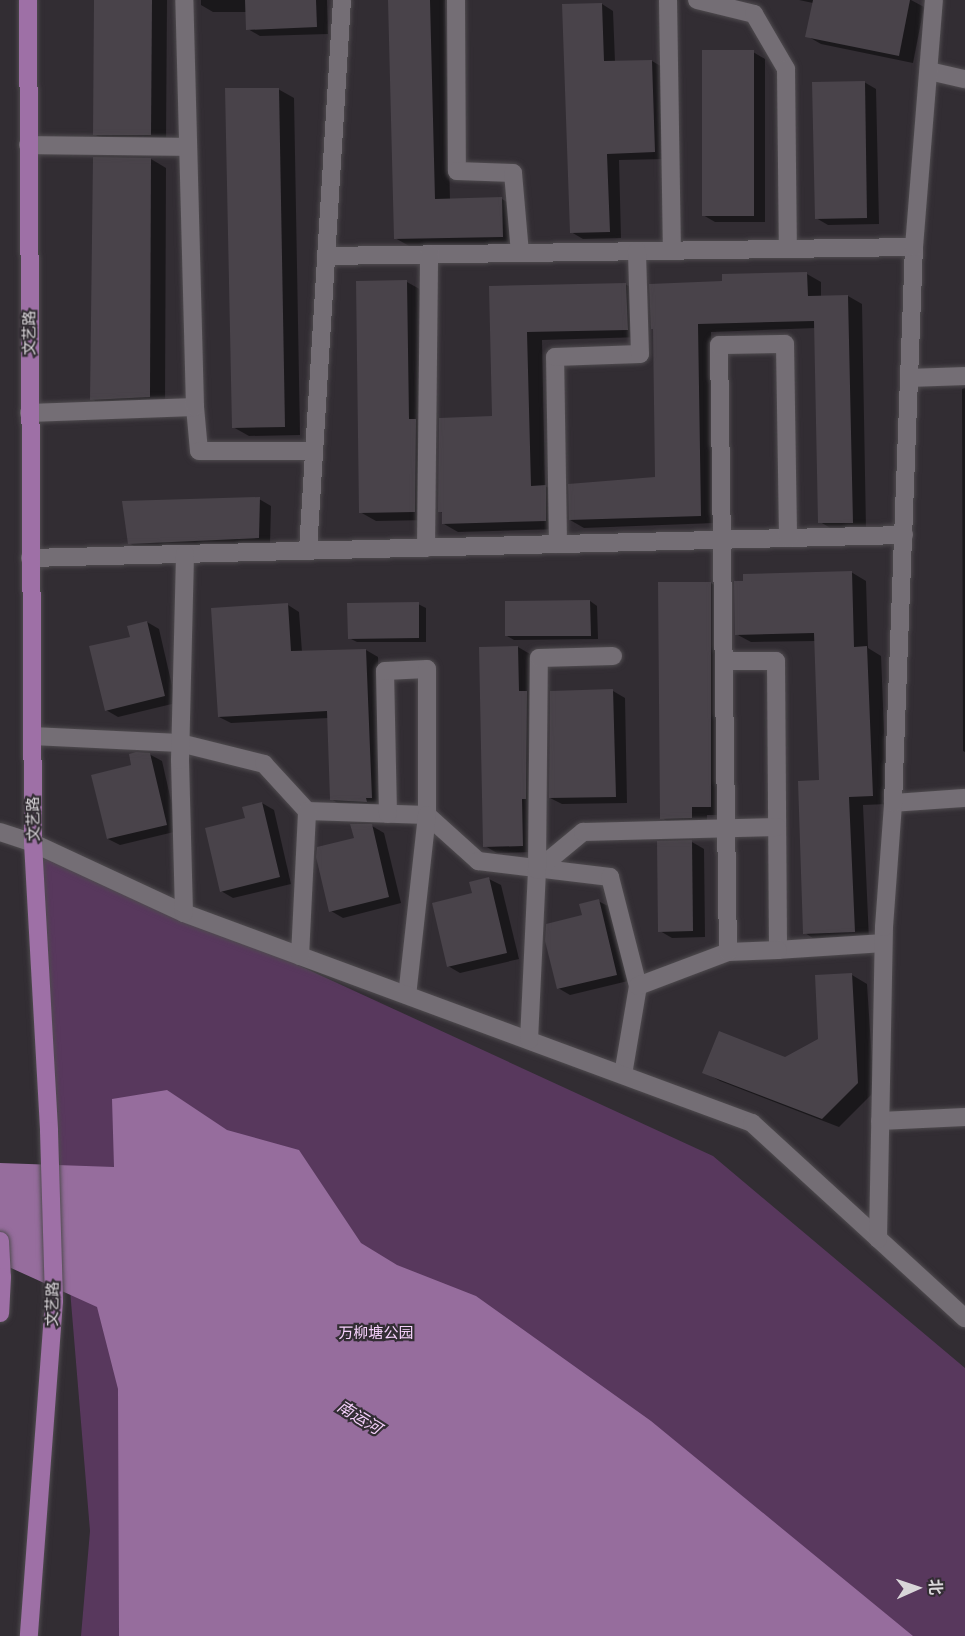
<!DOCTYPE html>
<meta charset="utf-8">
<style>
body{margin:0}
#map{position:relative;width:965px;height:1636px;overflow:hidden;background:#322d33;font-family:Poppins,"Noto Sans SC",sans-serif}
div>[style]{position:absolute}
.green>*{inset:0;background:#58385d}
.water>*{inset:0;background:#966d9d}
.shadow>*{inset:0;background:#0007}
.building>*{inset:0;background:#49434a}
.roads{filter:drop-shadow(0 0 2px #4f4b4f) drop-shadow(0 0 2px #4f4b4f)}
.minor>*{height:18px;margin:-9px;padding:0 9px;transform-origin:9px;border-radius:9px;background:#746e75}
.major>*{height:18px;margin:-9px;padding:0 9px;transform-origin:9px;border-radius:9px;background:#9e70a6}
span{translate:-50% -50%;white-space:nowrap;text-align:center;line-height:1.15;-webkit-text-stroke:4.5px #322d33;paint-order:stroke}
.street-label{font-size:15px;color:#d9d6d9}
.park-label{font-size:15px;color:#f6d1fc}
.water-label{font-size:16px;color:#f5d0fb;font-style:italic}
.north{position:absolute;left:887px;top:1558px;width:60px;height:60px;-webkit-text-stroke:4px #322d33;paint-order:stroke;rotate:87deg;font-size:16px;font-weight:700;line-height:24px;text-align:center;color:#d9d6d9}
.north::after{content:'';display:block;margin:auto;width:21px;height:27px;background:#d9d6d9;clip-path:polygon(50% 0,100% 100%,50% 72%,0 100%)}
</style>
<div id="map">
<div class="green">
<div style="clip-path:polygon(33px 843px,713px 1156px,965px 1368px,965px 1636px,81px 1636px,90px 1531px)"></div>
</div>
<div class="water">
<div style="clip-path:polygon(167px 1090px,227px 1130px,299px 1150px,361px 1243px,397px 1265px,476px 1296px,651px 1421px,913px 1636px,119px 1636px,118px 1389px,97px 1307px,0 1263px,0 1163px,114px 1167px,112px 1099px)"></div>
</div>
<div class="shadow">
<div style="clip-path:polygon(96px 0,167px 0,166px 143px,110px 143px,94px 134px)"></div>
<div style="clip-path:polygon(201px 0,327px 0,328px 34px,260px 36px,248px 29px,247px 12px,213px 12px,201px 5px)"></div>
<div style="clip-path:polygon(389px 0,445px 0,450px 200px,502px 199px,517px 208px,518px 245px,411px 247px,395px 238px)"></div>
<div style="clip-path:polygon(799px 0,911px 0,924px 7px,913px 63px,821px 44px,807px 36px,813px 3px)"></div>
<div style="clip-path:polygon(602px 4px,613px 11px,615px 62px,652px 61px,664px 68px,666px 159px,619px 160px,621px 238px,583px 239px,571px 232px)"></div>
<div style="clip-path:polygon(753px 52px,765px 59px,765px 222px,715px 222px,703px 215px)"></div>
<div style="clip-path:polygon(864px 82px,876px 89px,879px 224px,828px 225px,816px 218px)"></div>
<div style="clip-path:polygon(278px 89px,294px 98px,300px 435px,249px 436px,233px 427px)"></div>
<div style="clip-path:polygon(151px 159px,166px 168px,165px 406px,108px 408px,92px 399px)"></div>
<div style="clip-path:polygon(807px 274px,821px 282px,821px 297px,848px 296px,862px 304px,866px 530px,834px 530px,820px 522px,816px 328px,711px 332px,714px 523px,584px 528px,570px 520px,657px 479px,654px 329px,724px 283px)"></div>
<div style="clip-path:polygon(357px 282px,407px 282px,423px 291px,430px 520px,376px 521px,360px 512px)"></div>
<div style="clip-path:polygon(625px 284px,640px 293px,642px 337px,542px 340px,545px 486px,560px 495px,561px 529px,458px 532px,444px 524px,443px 513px,439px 511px,493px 418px,490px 287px)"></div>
<div style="clip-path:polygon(965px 388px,965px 752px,963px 751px,962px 389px)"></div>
<div style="clip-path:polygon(259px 499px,271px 506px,270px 544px,141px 550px,129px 543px)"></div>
<div style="clip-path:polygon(851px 572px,866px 581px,868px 648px,881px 656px,887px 804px,863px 805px,869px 940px,819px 942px,805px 933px,821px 782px,815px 641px,751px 642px,736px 634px)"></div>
<div style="clip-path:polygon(711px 583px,726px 592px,726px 815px,707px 815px,707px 826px,677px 827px,662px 818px)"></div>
<div style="clip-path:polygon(590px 601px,597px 606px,598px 639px,514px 640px,507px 636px)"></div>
<div style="clip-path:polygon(418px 604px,426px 608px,426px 642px,357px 642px,349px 638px)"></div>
<div style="clip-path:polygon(288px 605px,299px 612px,302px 652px,366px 650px,378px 657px,383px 804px,343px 806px,331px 799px,328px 718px,231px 723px,219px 717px)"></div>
<div style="clip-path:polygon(147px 622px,159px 629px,176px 703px,118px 717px,106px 710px,131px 638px)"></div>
<div style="clip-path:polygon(518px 647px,530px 654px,534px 852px,497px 853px,485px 846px)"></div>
<div style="clip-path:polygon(613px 691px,625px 698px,627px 803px,562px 804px,550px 798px,551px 692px)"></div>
<div style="clip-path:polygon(149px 754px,162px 761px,178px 831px,120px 845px,108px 839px,133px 766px)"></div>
<div style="clip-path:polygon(262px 803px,274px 810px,291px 884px,233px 898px,221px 891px,246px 819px)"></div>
<div style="clip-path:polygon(372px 826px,384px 833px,401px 903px,343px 918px,331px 911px,356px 839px)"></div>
<div style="clip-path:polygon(692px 842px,704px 849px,705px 937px,672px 938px,660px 931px)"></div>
<div style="clip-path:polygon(489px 879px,501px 885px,519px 959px,460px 973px,448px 966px,474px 894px)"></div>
<div style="clip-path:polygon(598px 901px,610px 907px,628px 981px,570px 995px,558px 988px)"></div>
<div style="clip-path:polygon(852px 975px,867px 984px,874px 1092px,839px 1127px,720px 1081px,704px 1072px,785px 1059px,820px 1040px)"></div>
</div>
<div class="building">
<div style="clip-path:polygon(94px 0,152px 0,151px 135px,93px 135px)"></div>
<div style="clip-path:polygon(245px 0,316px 0,317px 27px,246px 30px)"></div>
<div style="clip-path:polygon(388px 0,430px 0,435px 199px,502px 197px,503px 237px,394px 239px)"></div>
<div style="clip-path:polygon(813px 0,910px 0,899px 56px,805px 37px)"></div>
<div style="clip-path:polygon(602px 3px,604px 61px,652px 60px,655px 152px,607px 154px,610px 232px,570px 233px,562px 4px)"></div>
<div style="clip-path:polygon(702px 50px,754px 50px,754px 216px,702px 216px)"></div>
<div style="clip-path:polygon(865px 81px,867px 218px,815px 219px,812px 82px)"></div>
<div style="clip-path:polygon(225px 88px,279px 88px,285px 427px,232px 428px)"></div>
<div style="clip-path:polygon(93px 157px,151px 158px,150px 397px,90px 400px)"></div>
<div style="clip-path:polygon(807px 272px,808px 296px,848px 295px,853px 523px,818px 523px,814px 321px,698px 324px,701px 516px,569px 520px,568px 484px,655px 477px,653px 329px,651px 329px,649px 284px,722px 281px,722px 274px)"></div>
<div style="clip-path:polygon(407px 280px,409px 419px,416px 419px,415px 512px,359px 513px,356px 281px)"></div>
<div style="clip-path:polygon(626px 283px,628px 330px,527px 332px,531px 486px,546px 485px,546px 521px,442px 524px,442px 512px,438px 512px,439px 418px,492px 416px,489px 286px)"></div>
<div style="clip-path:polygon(260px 497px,259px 538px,128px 544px,122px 501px)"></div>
<div style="clip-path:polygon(852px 571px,854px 647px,867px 646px,873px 796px,849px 797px,855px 932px,803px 934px,798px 781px,819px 780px,814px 633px,735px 635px,734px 581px,743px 581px,743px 574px)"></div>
<div style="clip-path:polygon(658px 582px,711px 582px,711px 807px,692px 807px,692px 818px,660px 819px)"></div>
<div style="clip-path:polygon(590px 600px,591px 636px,505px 636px,505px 601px)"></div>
<div style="clip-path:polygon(419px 602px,419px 638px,348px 639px,347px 603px)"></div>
<div style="clip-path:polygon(288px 603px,291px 651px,366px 649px,372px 798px,366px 798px,367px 802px,330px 800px,327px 711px,218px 717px,211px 608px)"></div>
<div style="clip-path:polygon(147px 621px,165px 696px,105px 711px,89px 646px,130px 637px,127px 626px)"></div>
<div style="clip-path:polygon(518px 646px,519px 691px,527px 691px,526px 799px,522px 799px,523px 846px,483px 847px,479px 647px)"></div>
<div style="clip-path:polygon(613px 689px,616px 797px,549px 798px,550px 691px)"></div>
<div style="clip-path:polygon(136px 752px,150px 753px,167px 825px,107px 839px,91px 775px,131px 765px,129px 754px)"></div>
<div style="clip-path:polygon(262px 802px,280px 877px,220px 892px,205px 828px,245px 818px,242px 807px)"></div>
<div style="clip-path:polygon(350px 824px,372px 824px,389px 897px,329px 912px,316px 857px,317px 847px,354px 838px)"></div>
<div style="clip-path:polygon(692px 840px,693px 931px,658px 932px,657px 841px)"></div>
<div style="clip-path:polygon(489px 877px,507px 953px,447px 967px,432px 903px,472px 893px,469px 882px)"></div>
<div style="clip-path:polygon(599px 899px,617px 975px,557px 989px,545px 941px,546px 924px,582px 915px,579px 904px)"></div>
<div style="clip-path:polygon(852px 973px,858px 1083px,822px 1119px,702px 1073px,719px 1031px,785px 1057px,818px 1039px,815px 975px)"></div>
</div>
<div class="roads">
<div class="minor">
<div style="left:456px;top:0;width:171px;rotate:89.7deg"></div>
<div style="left:457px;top:171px;width:56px;rotate:2deg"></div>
<div style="left:513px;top:173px;width:80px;rotate:85deg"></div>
<div style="left:668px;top:0;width:251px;rotate:89.1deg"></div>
<div style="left:697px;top:0;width:59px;rotate:13.8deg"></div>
<div style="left:754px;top:14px;width:64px;rotate:59.8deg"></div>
<div style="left:786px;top:69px;width:180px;rotate:89.4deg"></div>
<div style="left:929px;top:71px;width:37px;rotate:13deg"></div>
<div style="left:28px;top:145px;width:160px;rotate:0.7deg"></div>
<div style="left:326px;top:256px;width:588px;rotate:-0.88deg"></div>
<div style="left:910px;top:378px;width:55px;rotate:-2.1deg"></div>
<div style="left:195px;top:407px;width:44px;rotate:84.8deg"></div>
<div style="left:199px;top:451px;width:115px"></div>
<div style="left:29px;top:413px;width:166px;rotate:-2.1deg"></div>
<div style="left:195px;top:407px;width:407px;rotate:-91.5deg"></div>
<div style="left:558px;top:544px;width:187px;rotate:-90.9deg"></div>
<div style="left:555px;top:357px;width:85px;rotate:-2deg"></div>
<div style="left:640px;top:354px;width:103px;rotate:-91.7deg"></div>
<div style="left:426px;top:548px;width:294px;rotate:-89.4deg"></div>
<div style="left:308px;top:550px;width:551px;rotate:-86.46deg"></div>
<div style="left:30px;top:558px;width:874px;rotate:-1.51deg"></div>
<div style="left:724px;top:661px;width:52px"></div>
<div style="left:776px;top:661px;width:289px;rotate:89.6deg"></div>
<div style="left:778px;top:950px;width:105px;rotate:-3.8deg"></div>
<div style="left:32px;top:736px;width:148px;rotate:2.7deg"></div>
<div style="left:180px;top:743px;width:87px;rotate:14deg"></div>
<div style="left:264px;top:764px;width:64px;rotate:47.5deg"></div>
<div style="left:307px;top:811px;width:120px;rotate:1.9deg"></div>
<div style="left:427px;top:815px;width:69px;rotate:42deg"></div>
<div style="left:478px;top:861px;width:133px;rotate:6.9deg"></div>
<div style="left:610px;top:877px;width:113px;rotate:75.6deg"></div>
<div style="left:638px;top:986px;width:90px;rotate:99.6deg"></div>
<div style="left:893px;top:803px;width:72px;rotate:-4deg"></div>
<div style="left:388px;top:814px;width:143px;rotate:-91.2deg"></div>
<div style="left:385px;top:671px;width:42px;rotate:-2.7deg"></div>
<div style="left:427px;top:669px;width:146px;rotate:90deg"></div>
<div style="left:427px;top:815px;width:181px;rotate:96.3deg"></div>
<div style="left:0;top:832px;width:35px;rotate:18deg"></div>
<div style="left:33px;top:843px;width:166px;rotate:24.9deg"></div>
<div style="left:184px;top:913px;width:606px;rotate:20.29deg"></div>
<div style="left:752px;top:1123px;width:289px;rotate:42.5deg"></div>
<div style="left:537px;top:870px;width:60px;rotate:-39.6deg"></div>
<div style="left:583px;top:832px;width:194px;rotate:-1.5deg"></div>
<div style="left:184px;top:913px;width:153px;rotate:-91.5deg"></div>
<div style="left:180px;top:760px;width:206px;rotate:-88.6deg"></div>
<div style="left:728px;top:952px;width:50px;rotate:-2.3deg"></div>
<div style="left:300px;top:956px;width:145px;rotate:-87.2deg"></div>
<div style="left:638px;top:986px;width:96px;rotate:-20.7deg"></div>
<div style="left:728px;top:952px;width:607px;rotate:-90.85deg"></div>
<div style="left:719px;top:345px;width:66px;rotate:-0.9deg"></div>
<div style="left:785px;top:344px;width:194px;rotate:89.1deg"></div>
<div style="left:529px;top:1040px;width:170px;rotate:-87.3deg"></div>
<div style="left:537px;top:870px;width:212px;rotate:-89.5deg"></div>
<div style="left:539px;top:658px;width:74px;rotate:-1.5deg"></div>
<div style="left:880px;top:1121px;width:85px;rotate:-2.7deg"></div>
<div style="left:878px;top:1239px;width:312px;rotate:-88.9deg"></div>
<div style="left:884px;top:927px;width:124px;rotate:-85.8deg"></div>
<div style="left:893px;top:803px;width:556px;rotate:-87.84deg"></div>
<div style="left:914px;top:247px;width:248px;rotate:-85.4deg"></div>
</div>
<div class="major">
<div style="left:28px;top:0;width:843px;rotate:89.66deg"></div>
<div style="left:33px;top:843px;width:288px;rotate:86.8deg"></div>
<div style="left:49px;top:1131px;width:170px;rotate:88.3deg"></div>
<div style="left:54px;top:1301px;width:336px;rotate:94.3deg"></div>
<div style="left:0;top:1241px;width:36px;rotate:87deg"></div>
<div style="left:2px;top:1277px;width:36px;rotate:93deg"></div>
</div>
</div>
<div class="street-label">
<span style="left:29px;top:333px;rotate:-90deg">文艺路</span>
<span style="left:33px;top:819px;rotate:-91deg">文艺路</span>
<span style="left:52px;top:1304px;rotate:-89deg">文艺路</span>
</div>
<div class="park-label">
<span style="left:376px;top:1333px">万柳塘公园</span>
</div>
<div class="water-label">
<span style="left:359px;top:1418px;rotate:32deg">南运河</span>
</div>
<div class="north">北</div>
</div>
